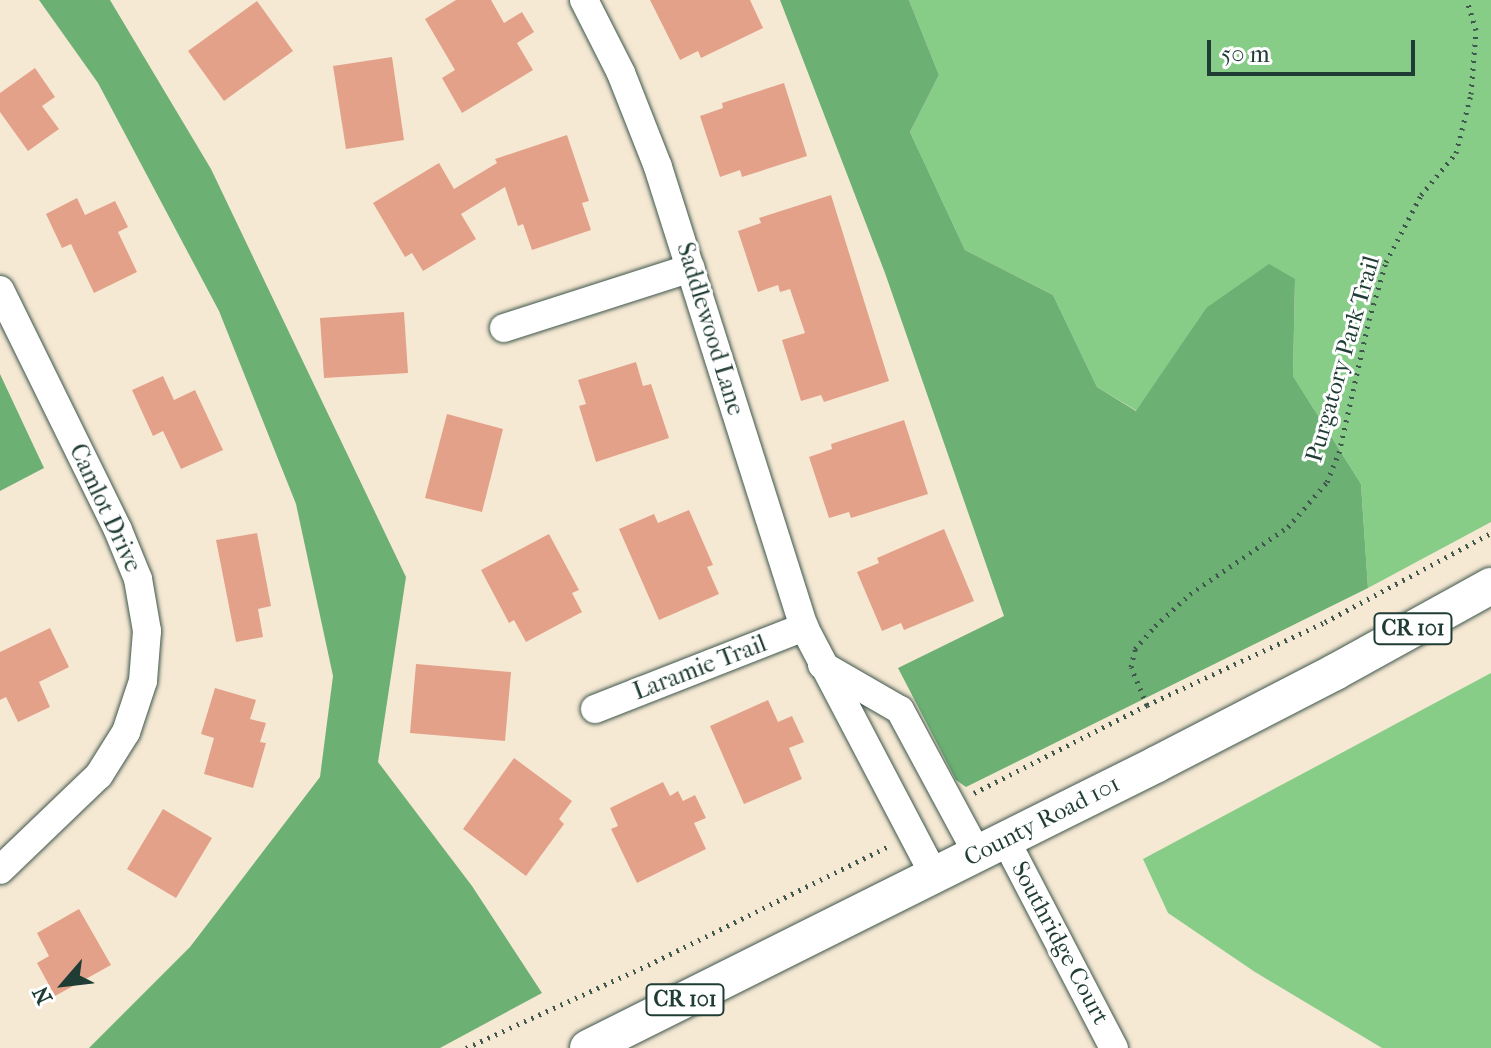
<!DOCTYPE html>
<style>
body{margin:0}
#map{position:relative;width:1491px;height:1048px;overflow:hidden;background:#f6e9d4;font-family:"IM FELL French Canon",serif}
div>[style]{position:absolute}
.green>*{inset:0;background:#87cd88}
.forest>*{inset:0;background:#6db074}
.building>*{inset:0;background:#e4a189}
.path>*{height:5px;margin-top:-2.5px;transform-origin:0;background:repeating-linear-gradient(90deg,#3f574c 0 2px,transparent 0 8px)}
.roads{filter:drop-shadow(0 0 2px #3f574c) drop-shadow(0 0 2px #3f574c)}
.minor>*{height:28px;margin:-14px;padding:0 14px;transform-origin:14px;border-radius:14px;background:#fff}
.major>*{height:36px;margin:-18px;padding:0 18px;transform-origin:18px;border-radius:18px;background:#fff}
span{translate:-50% -50%;white-space:nowrap;text-align:center;line-height:1.15;-webkit-text-stroke:6px #fff;paint-order:stroke}
.shield-label span{padding:2px 6px;background:#fff;border:2px solid;border-radius:6px;-webkit-text-stroke-width:0}
.shield-label{font-size:22px;color:#1f3d34;font-weight:700}
.street-label{font-size:24px;color:#1f3d34}
.north{position:absolute;left:24px;top:944px;width:80px;height:80px;-webkit-text-stroke:6px #fff;paint-order:stroke;rotate:242deg;font-size:22px;font-weight:700;line-height:32px;text-align:center;color:#1f3d34}
.north::after{content:'';display:block;margin:auto;width:28px;height:36px;background:#1f3d34;clip-path:polygon(50% 0,100% 100%,50% 72%,0 100%)}
.scale{position:absolute;left:1207px;top:40px;width:208px;height:36px;box-sizing:border-box;border:4px solid #1f3d34;border-top:0;padding-left:10px;font-size:24px;line-height:28px;white-space:nowrap;color:#1f3d34;-webkit-text-stroke:6px #fff;paint-order:stroke}
</style>
<div id="map">
<div class="green">
<div style="clip-path:polygon(909px 0,1491px 0,1491px 522px,1368px 588px,1361px 484px,1293px 376px,1295px 279px,1206px 308px,1137px 411px,1097px 387px,1053px 295px,965px 250px,910px 132px,939px 75px)"></div>
<div style="clip-path:polygon(1491px 673px,1491px 1048px,1382px 1048px,1255px 972px,1168px 913px,1143px 859px)"></div>
</div>
<div class="forest">
<div style="clip-path:polygon(39px 0,110px 0,211px 169px,406px 577px,378px 762px,472px 886px,542px 993px,440px 1048px,89px 1048px,190px 947px,320px 777px,333px 676px,296px 504px,219px 311px,98px 83px)"></div>
<div style="clip-path:polygon(780px 0,909px 0,939px 75px,910px 132px,965px 250px,1053px 295px,1097px 387px,1136px 411px,1206px 308px,1269px 264px,1295px 279px,1293px 376px,1361px 484px,1368px 588px,966px 787px,956px 780px,898px 668px,1004px 616px,885px 273px)"></div>
<div style="clip-path:polygon(0 374px,44px 468px,0 491px)"></div>
</div>
<div class="building">
<div style="clip-path:polygon(456px 0,491px 0,504px 23px,522px 12px,534px 32px,517px 43px,533px 70px,462px 113px,442px 78px,455px 70px,425px 19px)"></div>
<div style="clip-path:polygon(650px 0,750px 0,763px 28px,701px 58px,698px 51px,680px 60px)"></div>
<div style="clip-path:polygon(257px 1px,293px 51px,224px 101px,188px 51px)"></div>
<div style="clip-path:polygon(392px 57px,404px 140px,346px 149px,333px 66px)"></div>
<div style="clip-path:polygon(35px 68px,55px 97px,42px 106px,59px 129px,28px 151px,0 112px,0 93px)"></div>
<div style="clip-path:polygon(784px 83px,807px 156px,742px 177px,740px 170px,720px 177px,700px 116px,723px 108px,722px 103px)"></div>
<div style="clip-path:polygon(567px 135px,589px 201px,582px 203px,591px 230px,532px 250px,523px 224px,518px 226px,505px 187px,461px 214px,476px 239px,423px 271px,412px 253px,405px 257px,373px 203px,439px 163px,454px 189px,497px 163px,495px 159px)"></div>
<div style="clip-path:polygon(831px 195px,889px 381px,824px 402px,821px 395px,801px 401px,782px 340px,805px 333px,790px 289px,780px 292px,778px 285px,758px 292px,738px 231px,761px 223px,759px 218px)"></div>
<div style="clip-path:polygon(77px 198px,85px 215px,115px 201px,128px 227px,118px 232px,137px 272px,94px 293px,71px 244px,62px 248px,46px 214px)"></div>
<div style="clip-path:polygon(404px 312px,408px 373px,324px 378px,320px 318px)"></div>
<div style="clip-path:polygon(636px 362px,643px 386px,651px 384px,669px 438px,596px 462px,579px 406px,586px 404px,578px 380px)"></div>
<div style="clip-path:polygon(163px 376px,174px 400px,195px 390px,223px 450px,181px 469px,163px 431px,153px 436px,132px 390px)"></div>
<div style="clip-path:polygon(447px 414px,503px 429px,482px 512px,425px 498px)"></div>
<div style="clip-path:polygon(904px 420px,928px 494px,851px 518px,849px 512px,829px 518px,809px 457px,832px 449px,831px 444px)"></div>
<div style="clip-path:polygon(689px 510px,713px 565px,707px 567px,719px 594px,659px 620px,619px 529px,654px 514px,658px 523px)"></div>
<div style="clip-path:polygon(944px 529px,974px 601px,904px 630px,901px 623px,882px 631px,857px 572px,879px 563px,877px 558px)"></div>
<div style="clip-path:polygon(257px 533px,271px 606px,258px 609px,263px 637px,236px 642px,216px 540px)"></div>
<div style="clip-path:polygon(549px 534px,579px 590px,572px 593px,582px 612px,526px 642px,514px 620px,509px 623px,481px 570px)"></div>
<div style="clip-path:polygon(50px 628px,69px 667px,39px 682px,50px 707px,18px 722px,6px 697px,0 700px,0 652px)"></div>
<div style="clip-path:polygon(416px 664px,511px 672px,505px 741px,410px 733px)"></div>
<div style="clip-path:polygon(215px 688px,256px 700px,250px 719px,266px 723px,260px 742px,266px 743px,253px 788px,204px 774px,214px 738px,201px 734px)"></div>
<div style="clip-path:polygon(768px 700px,778px 722px,792px 716px,804px 742px,789px 748px,802px 779px,744px 804px,710px 726px)"></div>
<div style="clip-path:polygon(514px 758px,572px 801px,559px 819px,564px 824px,526px 876px,463px 829px)"></div>
<div style="clip-path:polygon(663px 782px,670px 796px,678px 791px,683px 801px,695px 795px,706px 818px,694px 823px,706px 849px,637px 883px,611px 829px,618px 826px,610px 808px)"></div>
<div style="clip-path:polygon(163px 809px,212px 838px,176px 898px,127px 869px)"></div>
<div style="clip-path:polygon(79px 909px,111px 965px,55px 996px,37px 963px,49px 956px,37px 933px)"></div>
</div>
<div class="path">
<div style="left:1147px;top:705px;width:41px;rotate:-112.8deg"></div>
<div style="left:1131px;top:667px;width:18px;rotate:-77deg"></div>
<div style="left:1135px;top:649px;width:30px;rotate:-49deg"></div>
<div style="left:1155px;top:626px;width:47px;rotate:-42.4deg"></div>
<div style="left:1190px;top:594px;width:119px;rotate:-34.4deg"></div>
<div style="left:1288px;top:527px;width:60px;rotate:-49.1deg"></div>
<div style="left:1327px;top:482px;width:31px;rotate:-68deg"></div>
<div style="left:1339px;top:453px;width:136px;rotate:-77.3deg"></div>
<div style="left:1369px;top:320px;width:60px;rotate:-73.7deg"></div>
<div style="left:1386px;top:262px;width:76px;rotate:-62.4deg"></div>
<div style="left:1421px;top:195px;width:55px;rotate:-50.2deg"></div>
<div style="left:1456px;top:153px;width:61px;rotate:-75.7deg"></div>
<div style="left:1471px;top:94px;width:64px;rotate:-85.5deg"></div>
<div style="left:1476px;top:30px;width:31px;rotate:-107deg"></div>
<div style="left:974px;top:793px;width:194px;rotate:-27deg"></div>
<div style="left:1147px;top:705px;width:196px;rotate:-25deg"></div>
<div style="left:1325px;top:622px;width:188px;rotate:-28.2deg"></div>
<div style="left:466px;top:1048px;width:200px;rotate:-24.5deg"></div>
<div style="left:648px;top:965px;width:271px;rotate:-26.3deg"></div>
</div>
<div class="roads">
<div class="minor">
<div style="left:584px;top:0;width:82px;rotate:63.1deg"></div>
<div style="left:621px;top:73px;width:101px;rotate:68.5deg"></div>
<div style="left:658px;top:167px;width:483px;rotate:72.4deg"></div>
<div style="left:804px;top:627px;width:280px;rotate:62.3deg"></div>
<div style="left:0;top:290px;width:267px;rotate:63.8deg"></div>
<div style="left:118px;top:530px;width:53px;rotate:67.8deg"></div>
<div style="left:138px;top:579px;width:53px;rotate:80.2deg"></div>
<div style="left:147px;top:631px;width:50px;rotate:94.6deg"></div>
<div style="left:143px;top:681px;width:54px;rotate:108.4deg"></div>
<div style="left:126px;top:732px;width:51px;rotate:122.1deg"></div>
<div style="left:99px;top:775px;width:137px;rotate:136.2deg"></div>
<div style="left:504px;top:328px;width:196px;rotate:-17.8deg"></div>
<div style="left:822px;top:665px;width:90px;rotate:30deg"></div>
<div style="left:900px;top:710px;width:162px;rotate:61.7deg"></div>
<div style="left:595px;top:709px;width:225px;rotate:-21.4deg"></div>
<div style="left:1005px;top:839px;width:236px;rotate:62.5deg"></div>
</div>
<div class="major">
<div style="left:588px;top:1048px;width:636px;rotate:-26.52deg"></div>
<div style="left:1157px;top:764px;width:200px;rotate:-27.3deg"></div>
<div style="left:1335px;top:672px;width:178px;rotate:-28.9deg"></div>
</div>
</div>
<div class="shield-label">
<span style="left:1413px;top:629px">CR 101</span>
<span style="left:685px;top:1000px">CR 101</span>
</div>
<div class="street-label">
<span style="left:710px;top:329px;rotate:73deg">Saddlewood Lane</span>
<span style="left:1343px;top:359px;rotate:-74deg">Purgatory Park Trail</span>
<span style="left:105px;top:508px;rotate:65deg">Camlot Drive</span>
<span style="left:700px;top:668px;rotate:-21deg">Laramie Trail</span>
<span style="left:1042px;top:821px;rotate:-27deg">County Road 101</span>
<span style="left:1060px;top:943px;rotate:62deg">Southridge Court</span>
</div>
<div class="north">N</div>
<div class="scale">50 m</div>
</div>
